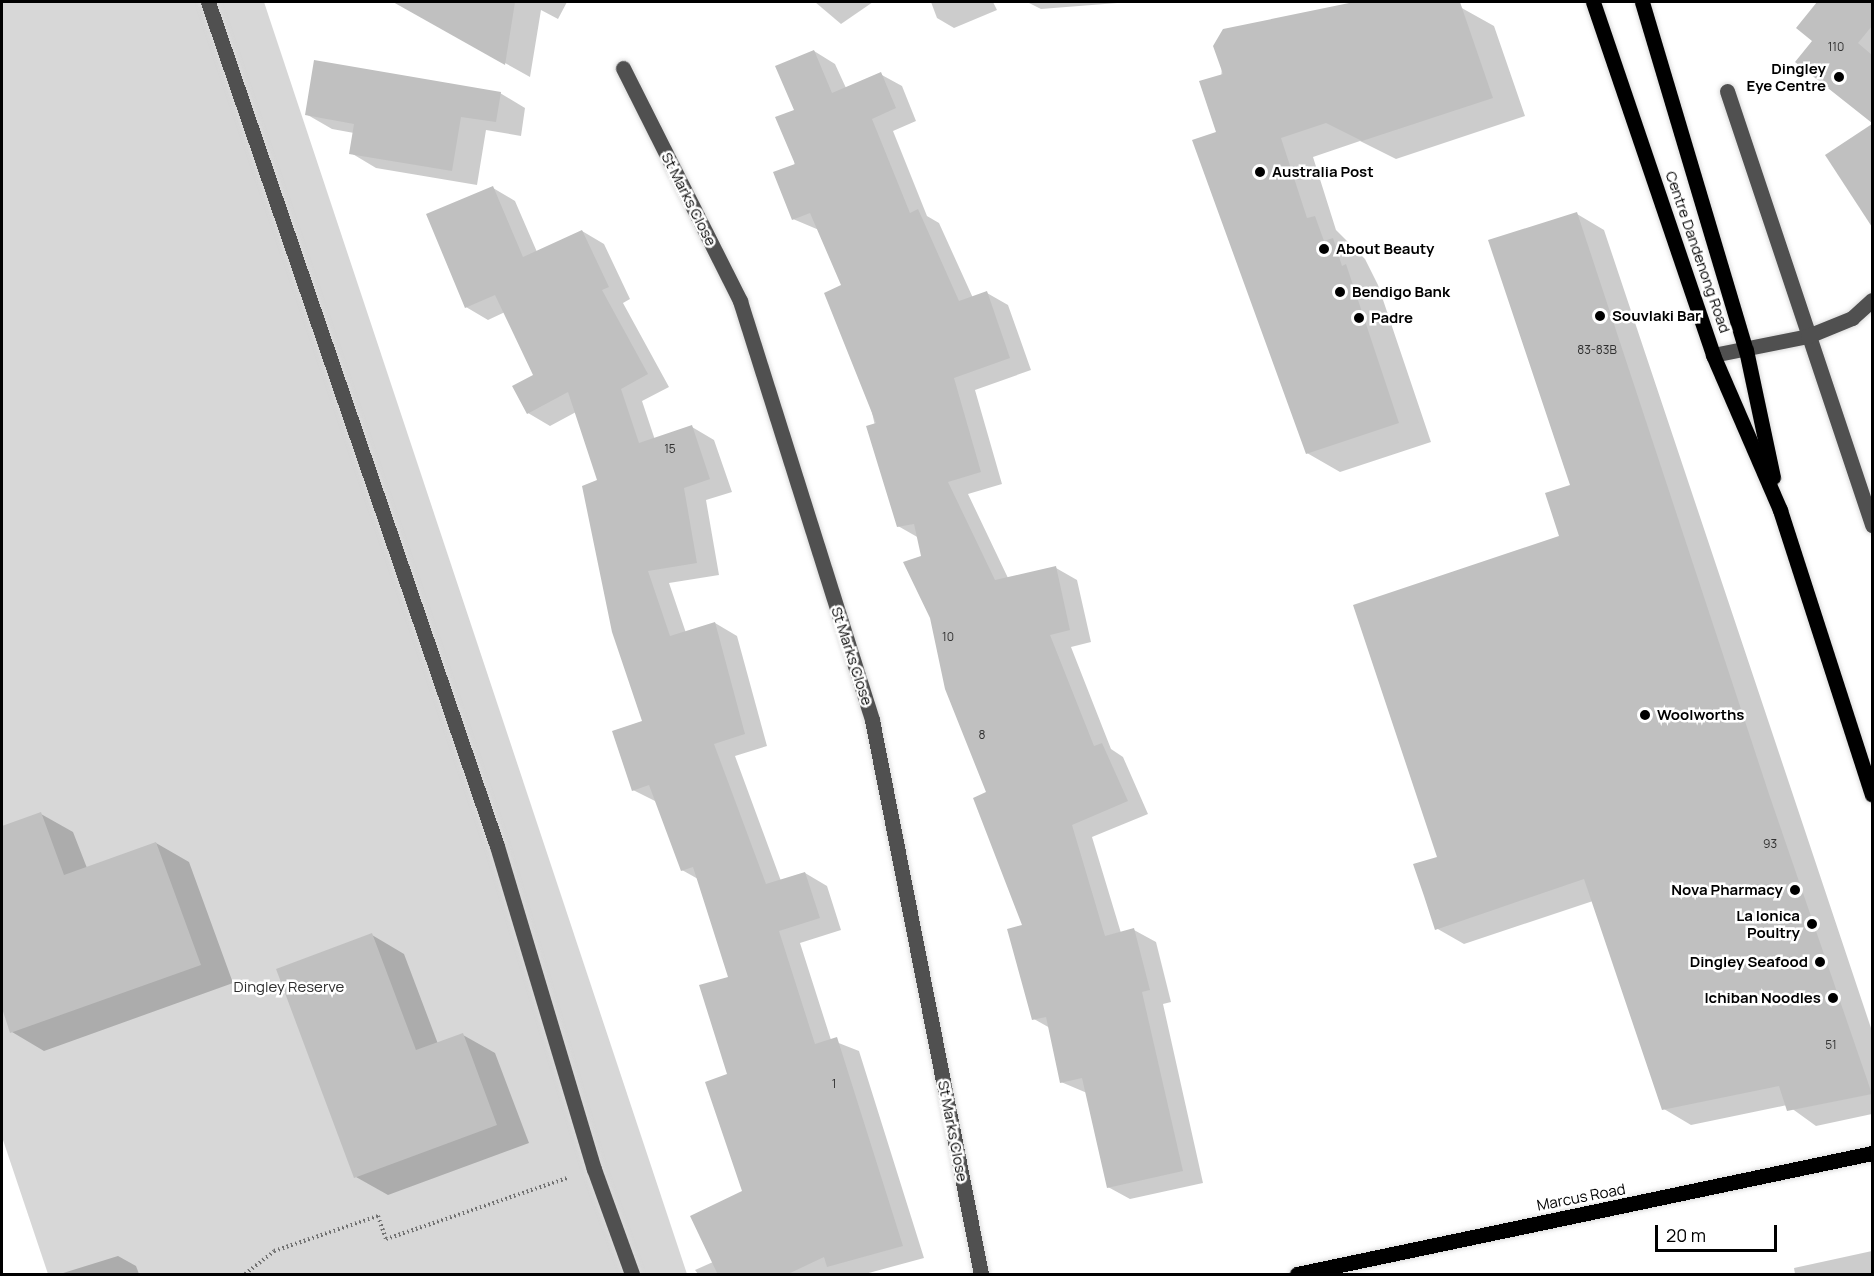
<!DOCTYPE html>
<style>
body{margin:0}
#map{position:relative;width:1874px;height:1276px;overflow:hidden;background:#fff;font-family:Manrope,sans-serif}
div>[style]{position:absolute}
.green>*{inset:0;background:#d7d7d7}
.shadow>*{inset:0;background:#0003}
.building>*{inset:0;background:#c0c0c0}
.path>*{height:4px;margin-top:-2px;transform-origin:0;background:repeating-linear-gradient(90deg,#727272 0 1.5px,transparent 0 4.5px)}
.roads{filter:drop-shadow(0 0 2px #dbdbdb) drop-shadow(0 0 2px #dbdbdb)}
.minor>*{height:15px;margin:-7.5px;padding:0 7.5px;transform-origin:7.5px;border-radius:7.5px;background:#505050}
.major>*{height:15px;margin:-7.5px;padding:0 7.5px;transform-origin:7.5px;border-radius:7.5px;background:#000}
.dots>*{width:16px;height:16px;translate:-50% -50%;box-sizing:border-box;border:3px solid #fff;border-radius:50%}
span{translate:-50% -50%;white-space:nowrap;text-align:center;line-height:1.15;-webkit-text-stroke:5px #fff;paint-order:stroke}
.number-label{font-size:12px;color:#303030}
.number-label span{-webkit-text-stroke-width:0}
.poi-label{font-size:15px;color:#000;font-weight:700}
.right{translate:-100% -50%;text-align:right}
.left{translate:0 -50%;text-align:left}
.street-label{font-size:15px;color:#000}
.park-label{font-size:15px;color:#2e2e2e}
.frame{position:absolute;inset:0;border:3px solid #000;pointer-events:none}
.scale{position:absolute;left:1655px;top:1225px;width:122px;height:27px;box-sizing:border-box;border:3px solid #000;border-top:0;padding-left:8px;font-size:18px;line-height:21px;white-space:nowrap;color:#000;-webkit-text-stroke:4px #fff;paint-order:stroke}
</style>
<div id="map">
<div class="green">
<div style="clip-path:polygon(2px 2px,264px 2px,687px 1274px,48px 1274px,2px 1137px)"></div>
</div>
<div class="shadow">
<div style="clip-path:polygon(396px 2px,567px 2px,558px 19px,541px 10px,530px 77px)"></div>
<div style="clip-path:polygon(815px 2px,873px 2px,841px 24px)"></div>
<div style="clip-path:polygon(931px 2px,993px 2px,997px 10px,954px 28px,937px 18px)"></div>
<div style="clip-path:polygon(1027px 2px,1130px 2px,1041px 9px)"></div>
<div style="clip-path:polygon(1361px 2px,1451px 2px,1494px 26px,1525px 116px,1396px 159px,1360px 141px,1313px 157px,1336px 230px,1365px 259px,1378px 285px,1431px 442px,1340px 472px,1307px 453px,1218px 133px,1224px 30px)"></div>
<div style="clip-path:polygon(1819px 2px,1864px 2px,1872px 15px,1872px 121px,1797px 62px,1814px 41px,1798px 28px)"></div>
<div style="clip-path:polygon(814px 51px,835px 64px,846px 88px,880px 74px,902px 86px,916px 121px,893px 131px,927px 216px,939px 223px,973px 298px,987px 293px,1008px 305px,1031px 370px,975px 390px,1002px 484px,968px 494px,1008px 578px,1056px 568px,1077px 580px,1091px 642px,1071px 647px,1111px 749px,1123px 757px,1148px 814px,1092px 837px,1121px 933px,1134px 930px,1156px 942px,1171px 1002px,1163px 1004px,1203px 1183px,1130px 1199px,1108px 1187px,1087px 1093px,1061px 1082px,1050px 1028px,1034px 1019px,1024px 926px,919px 538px,898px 526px,843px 286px,819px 230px,793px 219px,796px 111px)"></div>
<div style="clip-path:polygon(500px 93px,525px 108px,521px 136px,486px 130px,477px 185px,376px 168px,351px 153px,354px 133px,332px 129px,306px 114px)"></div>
<div style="clip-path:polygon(1872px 126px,1872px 215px,1862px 209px,1827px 156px)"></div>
<div style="clip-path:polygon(493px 188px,515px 201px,537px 252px,582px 231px,604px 244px,630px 299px,623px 303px,669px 387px,642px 401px,655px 440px,692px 427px,714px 440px,732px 492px,706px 500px,719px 575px,669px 583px,686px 633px,715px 623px,737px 636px,767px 746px,735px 756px,781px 881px,805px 873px,827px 886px,841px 930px,800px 943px,831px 1040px,859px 1051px,924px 1258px,865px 1274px,698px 1274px,695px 1270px,713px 1262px,744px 1192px,729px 1075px,730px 978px,698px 879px,682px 870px,657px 802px,633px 790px,644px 722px,599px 481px,576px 412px,550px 426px,528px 413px,535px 375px,505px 312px,488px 320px,466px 307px)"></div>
<div style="clip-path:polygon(1577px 214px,1604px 230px,1872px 1031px,1872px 1114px,1816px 1126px,1787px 1105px,1691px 1125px,1664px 1109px,1593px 901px,1464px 944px,1436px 928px,1439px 858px,1561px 537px,1572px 486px)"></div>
<div style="clip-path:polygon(41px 814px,73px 832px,87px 868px,156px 843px,189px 862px,233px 983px,44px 1051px,12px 1032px,2px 1004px,2px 828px)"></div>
<div style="clip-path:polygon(372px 935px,404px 954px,438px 1044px,463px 1035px,495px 1053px,529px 1143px,388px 1195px,356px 1177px)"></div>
<div style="clip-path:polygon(1872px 1251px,1872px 1274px,1795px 1274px,1794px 1268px)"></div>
<div style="clip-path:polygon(118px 1256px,136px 1266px,139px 1274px,60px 1274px)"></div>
</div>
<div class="building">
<div style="clip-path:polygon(393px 2px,515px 2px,505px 65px)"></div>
<div style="clip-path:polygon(1354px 2px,1460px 2px,1493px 98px,1362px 141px,1326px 123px,1281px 138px,1307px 218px,1315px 216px,1324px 241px,1333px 238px,1342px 266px,1346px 264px,1399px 423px,1306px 454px,1192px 140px,1216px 132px,1199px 81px,1223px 74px,1213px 46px,1223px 29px)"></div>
<div style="clip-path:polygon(1817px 2px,1872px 2px,1872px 26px,1858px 43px,1872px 55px,1872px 123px,1795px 62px,1812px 41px,1796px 28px)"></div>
<div style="clip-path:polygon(814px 50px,832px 93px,881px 72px,896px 108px,872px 119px,910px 213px,918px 209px,959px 301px,987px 291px,1010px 358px,954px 378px,981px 472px,948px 482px,995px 580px,1056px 566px,1070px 630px,1050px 635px,1094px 746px,1102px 743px,1128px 801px,1072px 825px,1105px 936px,1134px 928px,1150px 990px,1142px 992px,1183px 1171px,1107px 1188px,1082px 1078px,1060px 1083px,1046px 1017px,1032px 1020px,1007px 929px,1022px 925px,973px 798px,986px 792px,945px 689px,930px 618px,903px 562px,921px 556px,914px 524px,897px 527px,866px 426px,876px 423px,824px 293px,841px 285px,810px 213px,792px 220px,773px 172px,795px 164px,775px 117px,794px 110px,775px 66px)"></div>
<div style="clip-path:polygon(314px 60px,501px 92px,496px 122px,461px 117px,452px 171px,349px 154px,354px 124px,305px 115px)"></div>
<div style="clip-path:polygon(1872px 124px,1872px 227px,1825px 155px)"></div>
<div style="clip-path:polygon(493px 186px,523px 257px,582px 230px,609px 287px,602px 290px,648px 374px,621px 389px,639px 443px,692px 425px,710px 479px,684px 488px,697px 563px,648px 571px,670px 636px,715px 622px,745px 734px,714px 744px,766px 884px,805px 872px,820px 918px,779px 931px,815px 1044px,837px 1037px,903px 1246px,827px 1267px,824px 1257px,786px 1275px,718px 1275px,690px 1216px,742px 1191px,705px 1082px,727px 1074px,699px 985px,728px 977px,693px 867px,681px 871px,649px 785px,632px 791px,612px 731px,642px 721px,612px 632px,582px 486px,597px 480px,568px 392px,527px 414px,512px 386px,533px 375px,495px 295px,465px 308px,426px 214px)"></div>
<div style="clip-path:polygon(1577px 212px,1769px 794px,1872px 1094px,1787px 1111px,1779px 1086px,1662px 1110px,1584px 879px,1435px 930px,1424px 896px,1413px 864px,1437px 857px,1353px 605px,1559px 536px,1545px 493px,1570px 485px,1488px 240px)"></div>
<div style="clip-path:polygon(41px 812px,64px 875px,156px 842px,201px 965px,10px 1033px,2px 1008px,2px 826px)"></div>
<div style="clip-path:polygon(372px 933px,416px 1050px,463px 1033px,497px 1125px,354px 1178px,276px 969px)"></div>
</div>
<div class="path">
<div style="left:245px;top:1274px;width:37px;rotate:-38deg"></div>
<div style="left:274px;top:1251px;width:110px;rotate:-18.6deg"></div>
<div style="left:378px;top:1216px;width:24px;rotate:71deg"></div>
<div style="left:386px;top:1239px;width:191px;rotate:-18.6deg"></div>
</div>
<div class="roads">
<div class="minor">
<div style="left:208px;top:2px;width:892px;rotate:71.1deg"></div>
<div style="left:497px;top:846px;width:337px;rotate:73.3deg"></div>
<div style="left:594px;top:1169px;width:112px;rotate:70.1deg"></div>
<div style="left:623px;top:68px;width:261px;rotate:63.3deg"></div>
<div style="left:740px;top:301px;width:439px;rotate:72.5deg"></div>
<div style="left:872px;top:720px;width:565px;rotate:78.87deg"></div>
<div style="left:1727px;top:91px;width:458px;rotate:71.5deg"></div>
<div style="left:1713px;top:355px;width:97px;rotate:-11.3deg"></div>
<div style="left:1808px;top:336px;width:48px;rotate:-22.2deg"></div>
<div style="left:1852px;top:318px;width:27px;rotate:-42deg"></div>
</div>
<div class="major">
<div style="left:1593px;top:2px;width:373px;rotate:71.2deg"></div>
<div style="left:1713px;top:355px;width:169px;rotate:66.6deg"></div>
<div style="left:1780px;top:510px;width:299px;rotate:72.1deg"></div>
<div style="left:1642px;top:2px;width:363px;rotate:73.4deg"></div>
<div style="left:1746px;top:350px;width:130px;rotate:78deg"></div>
<div style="left:1297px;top:1274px;width:588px;rotate:-11.88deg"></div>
</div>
</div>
<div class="dots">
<div style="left:1839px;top:77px;background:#000"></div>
<div style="left:1260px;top:172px;background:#000"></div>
<div style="left:1324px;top:249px;background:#000"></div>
<div style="left:1340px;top:292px;background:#000"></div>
<div style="left:1600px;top:316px;background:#000"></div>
<div style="left:1359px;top:318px;background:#000"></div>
<div style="left:1645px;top:715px;background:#000"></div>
<div style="left:1795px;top:890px;background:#000"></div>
<div style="left:1812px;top:924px;background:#000"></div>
<div style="left:1820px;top:962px;background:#000"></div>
<div style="left:1833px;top:998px;background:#000"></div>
</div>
<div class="number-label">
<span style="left:1836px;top:47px">110</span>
<span style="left:1597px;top:350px">83-83B</span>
<span style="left:670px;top:449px">15</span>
<span style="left:948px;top:637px">10</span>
<span style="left:982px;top:735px">8</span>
<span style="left:1770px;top:844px">93</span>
<span style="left:1831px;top:1045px">51</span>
<span style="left:834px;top:1084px">1</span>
</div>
<div class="poi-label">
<span class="right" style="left:1826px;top:77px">Dingley<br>Eye Centre</span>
<span class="left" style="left:1272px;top:172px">Australia Post</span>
<span class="left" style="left:1336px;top:249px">About Beauty</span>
<span class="left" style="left:1352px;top:292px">Bendigo Bank</span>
<span class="left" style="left:1612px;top:316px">Souvlaki Bar</span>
<span class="left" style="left:1371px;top:318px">Padre</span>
<span class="left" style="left:1657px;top:715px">Woolworths</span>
<span class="right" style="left:1783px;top:890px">Nova Pharmacy</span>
<span class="right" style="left:1800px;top:924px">La Ionica<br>Poultry</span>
<span class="right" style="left:1808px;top:962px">Dingley Seafood</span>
<span class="right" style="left:1821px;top:998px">Ichiban Noodles</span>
</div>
<div class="street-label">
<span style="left:689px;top:199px;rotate:63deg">St Marks Close</span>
<span style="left:1698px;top:252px;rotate:71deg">Centre Dandenong Road</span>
<span style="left:852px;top:656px;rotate:72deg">St Marks Close</span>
<span style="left:953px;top:1131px;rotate:79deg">St Marks Close</span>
<span style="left:1581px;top:1197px;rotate:-11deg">Marcus Road</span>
</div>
<div class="park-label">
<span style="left:289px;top:987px">Dingley Reserve</span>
</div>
<div class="frame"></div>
<div class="scale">20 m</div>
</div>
